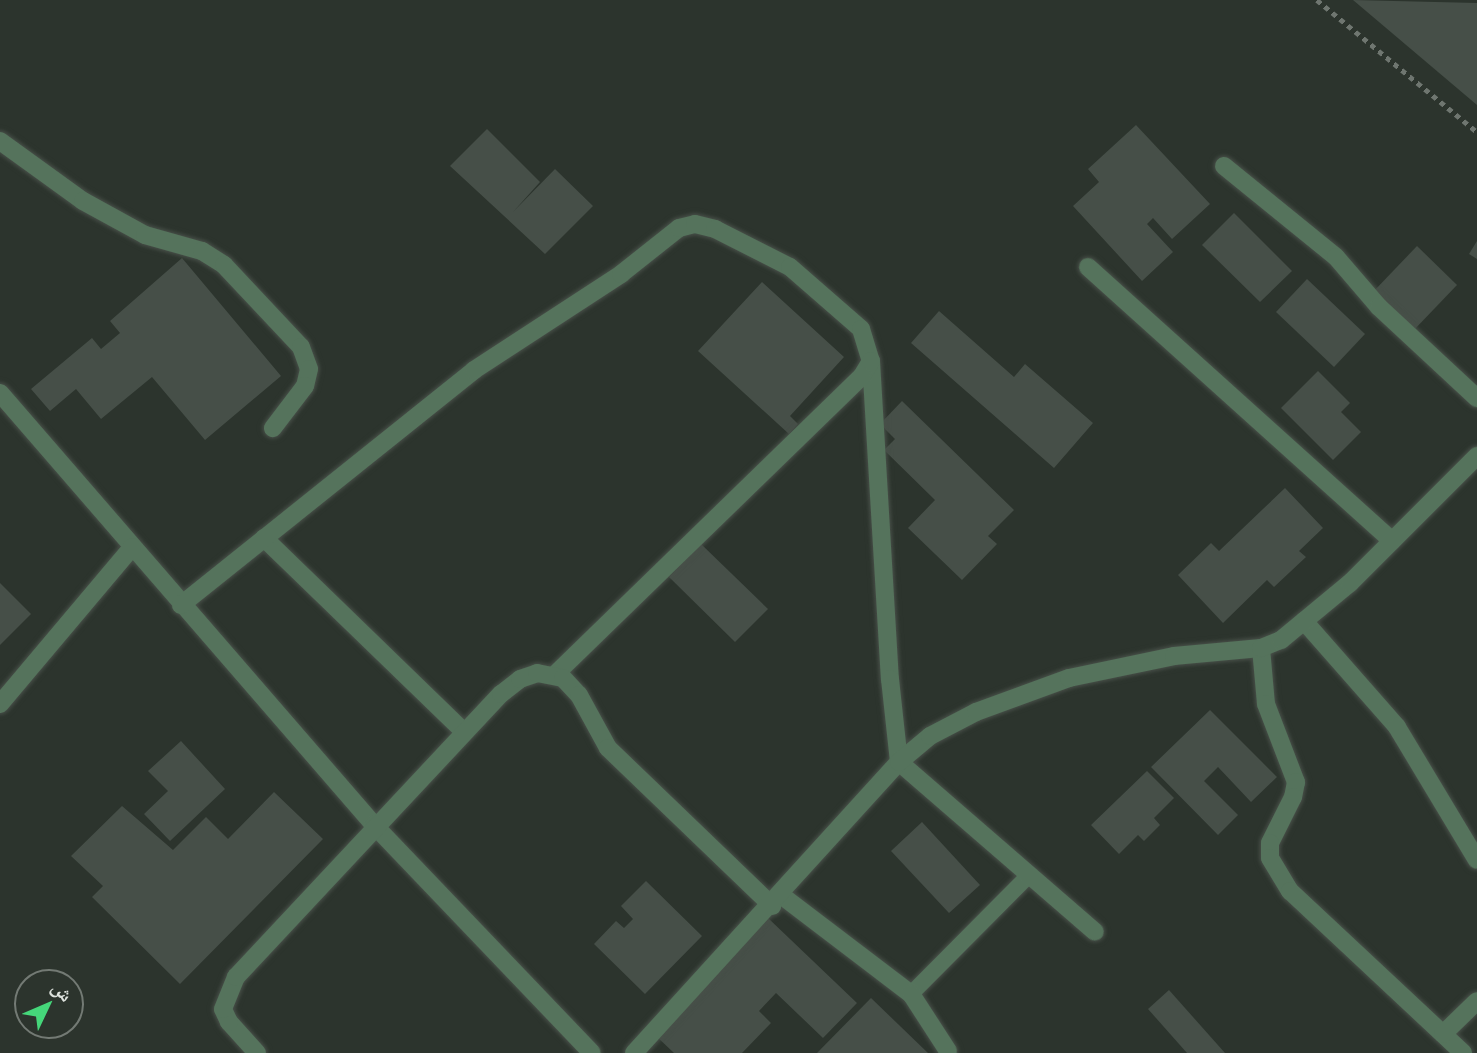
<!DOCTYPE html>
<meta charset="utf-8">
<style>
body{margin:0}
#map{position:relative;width:1477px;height:1053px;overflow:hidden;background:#2c342d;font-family:Raleway,"Noto Naskh Arabic",sans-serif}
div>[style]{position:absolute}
.building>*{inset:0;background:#464f48}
.path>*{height:4.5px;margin-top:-2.25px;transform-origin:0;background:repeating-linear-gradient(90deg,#6f7670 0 5px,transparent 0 10px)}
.roads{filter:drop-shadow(0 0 2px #485049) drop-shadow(0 0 2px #485049)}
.service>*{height:16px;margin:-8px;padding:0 8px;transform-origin:8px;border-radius:8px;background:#55735c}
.minor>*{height:18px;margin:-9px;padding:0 9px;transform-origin:9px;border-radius:9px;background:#55735c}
span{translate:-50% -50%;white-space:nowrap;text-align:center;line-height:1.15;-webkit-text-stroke:5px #2c342d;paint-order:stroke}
.north{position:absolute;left:14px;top:969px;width:70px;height:70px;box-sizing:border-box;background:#2c342d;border:2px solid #737a74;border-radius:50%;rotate:46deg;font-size:19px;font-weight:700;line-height:28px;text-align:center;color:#dee3de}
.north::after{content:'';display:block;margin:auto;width:24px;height:32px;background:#45d77a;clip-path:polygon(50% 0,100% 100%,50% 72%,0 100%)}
</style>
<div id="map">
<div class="building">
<div style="clip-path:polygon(1353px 0,1477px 3px,1477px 105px)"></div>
<div style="clip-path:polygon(1136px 125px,1210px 204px,1172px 239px,1153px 218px,1147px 224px,1173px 252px,1142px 281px,1073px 206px,1099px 182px,1088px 169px)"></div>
<div style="clip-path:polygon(487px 129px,540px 182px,513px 212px,555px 169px,593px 206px,545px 254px,450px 166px)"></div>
<div style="clip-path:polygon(1234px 213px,1292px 271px,1260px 302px,1202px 245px)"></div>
<div style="clip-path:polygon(1477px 241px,1477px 259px,1469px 254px)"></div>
<div style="clip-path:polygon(1417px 246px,1457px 285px,1413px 331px,1373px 292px)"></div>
<div style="clip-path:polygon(182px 258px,281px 376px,205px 440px,152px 377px,101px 419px,76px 389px,50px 411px,31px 389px,92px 338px,101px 349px,120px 333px,110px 321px)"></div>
<div style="clip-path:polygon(1307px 279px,1365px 334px,1334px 367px,1276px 312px)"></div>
<div style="clip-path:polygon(762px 282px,844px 357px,790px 416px,798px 424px,789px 434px,698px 351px)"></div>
<div style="clip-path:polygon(939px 311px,1014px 377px,1025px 364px,1093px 423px,1054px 468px,911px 343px)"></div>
<div style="clip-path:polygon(1318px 371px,1350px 403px,1341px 412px,1361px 432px,1333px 460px,1281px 408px)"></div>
<div style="clip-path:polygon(902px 401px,1014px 510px,988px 536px,997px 544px,962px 580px,908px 528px,935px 500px,884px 450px,895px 439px,880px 424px)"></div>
<div style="clip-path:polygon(1285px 488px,1323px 528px,1299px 551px,1306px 557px,1274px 587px,1267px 580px,1223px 623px,1178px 575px,1211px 543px,1219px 551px)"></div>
<div style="clip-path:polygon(701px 544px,768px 609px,735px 642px,669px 577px)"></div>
<div style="clip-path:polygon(0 583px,31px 614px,0 645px)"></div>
<div style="clip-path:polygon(1210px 710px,1277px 777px,1251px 802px,1218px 767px,1204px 781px,1238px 815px,1218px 835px,1151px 767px)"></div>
<div style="clip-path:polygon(181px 741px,225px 789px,170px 841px,144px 814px,168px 791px,148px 771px)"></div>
<div style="clip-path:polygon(1147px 771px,1174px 798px,1154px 818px,1160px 825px,1144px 841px,1138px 835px,1119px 854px,1091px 825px)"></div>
<div style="clip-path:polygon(274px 792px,323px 839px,180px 984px,92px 897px,103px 886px,71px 856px,122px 806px,173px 850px,206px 817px,228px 839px)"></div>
<div style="clip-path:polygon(922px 822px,980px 885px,949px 913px,891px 851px)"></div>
<div style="clip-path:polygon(646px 881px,702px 936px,645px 994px,594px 944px,616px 921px,624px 928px,633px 919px,621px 906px)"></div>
<div style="clip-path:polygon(768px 918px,857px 1003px,823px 1038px,776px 993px,759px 1011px,771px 1023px,742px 1053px,674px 1053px,655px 1035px)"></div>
<div style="clip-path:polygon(1169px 990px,1225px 1053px,1187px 1053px,1148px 1009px)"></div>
<div style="clip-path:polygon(871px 998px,928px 1053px,817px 1053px)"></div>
</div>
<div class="path">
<div style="left:1317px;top:0;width:207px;rotate:39.5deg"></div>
</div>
<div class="roads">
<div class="service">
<div style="left:911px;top:994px;width:168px;rotate:-45.2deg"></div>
</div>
<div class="minor">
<div style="left:0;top:141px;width:102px;rotate:35.9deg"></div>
<div style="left:83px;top:201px;width:71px;rotate:28.7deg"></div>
<div style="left:145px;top:235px;width:59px;rotate:15.7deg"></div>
<div style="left:202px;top:251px;width:26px;rotate:32deg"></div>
<div style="left:224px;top:265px;width:112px;rotate:46.8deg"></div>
<div style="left:301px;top:347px;width:23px;rotate:70deg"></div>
<div style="left:309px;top:369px;width:17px;rotate:103deg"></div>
<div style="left:305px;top:386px;width:53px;rotate:127.3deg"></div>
<div style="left:1224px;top:166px;width:144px;rotate:39.1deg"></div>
<div style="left:1336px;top:257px;width:66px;rotate:49.3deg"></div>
<div style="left:1379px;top:307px;width:134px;rotate:42.9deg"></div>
<div style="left:1088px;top:267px;width:409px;rotate:42deg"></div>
<div style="left:871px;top:361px;width:319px;rotate:86.6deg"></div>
<div style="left:890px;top:679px;width:83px;rotate:83.8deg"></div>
<div style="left:899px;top:762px;width:259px;rotate:40.9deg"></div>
<div style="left:0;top:393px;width:571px;rotate:49.12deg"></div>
<div style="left:374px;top:825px;width:315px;rotate:46.3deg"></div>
<div style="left:264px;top:538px;width:279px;rotate:44.1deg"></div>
<div style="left:181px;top:605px;width:376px;rotate:-38.7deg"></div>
<div style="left:474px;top:370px;width:176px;rotate:-33.1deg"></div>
<div style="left:621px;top:274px;width:74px;rotate:-38.4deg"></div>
<div style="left:679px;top:228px;width:16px;rotate:-14deg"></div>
<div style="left:695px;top:224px;width:21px;rotate:14deg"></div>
<div style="left:715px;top:229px;width:84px;rotate:26.9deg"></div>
<div style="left:790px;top:267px;width:94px;rotate:41.1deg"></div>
<div style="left:861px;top:329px;width:34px;rotate:73deg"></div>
<div style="left:871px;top:361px;width:17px;rotate:121deg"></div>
<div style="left:862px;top:376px;width:429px;rotate:135.8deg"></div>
<div style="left:1304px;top:621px;width:141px;rotate:48.7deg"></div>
<div style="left:1397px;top:727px;width:155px;rotate:59deg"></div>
<div style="left:1261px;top:648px;width:56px;rotate:84.9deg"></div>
<div style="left:1266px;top:704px;width:84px;rotate:69deg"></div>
<div style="left:1296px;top:782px;width:15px;rotate:101deg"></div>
<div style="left:1293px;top:797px;width:51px;rotate:116.6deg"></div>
<div style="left:1270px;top:843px;width:15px;rotate:90deg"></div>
<div style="left:1270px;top:858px;width:39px;rotate:59deg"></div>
<div style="left:1290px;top:891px;width:237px;rotate:43.1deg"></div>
<div style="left:0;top:704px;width:205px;rotate:-49.9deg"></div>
<div style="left:781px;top:895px;width:163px;rotate:37.3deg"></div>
<div style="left:911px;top:994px;width:68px;rotate:57deg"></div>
<div style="left:1443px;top:1034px;width:47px;rotate:-44.1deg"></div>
<div style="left:257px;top:1053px;width:42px;rotate:-132.1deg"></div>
<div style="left:229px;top:1022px;width:14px;rotate:-115deg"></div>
<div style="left:223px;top:1009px;width:35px;rotate:-68deg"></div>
<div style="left:236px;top:977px;width:388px;rotate:-46.9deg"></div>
<div style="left:501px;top:694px;width:24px;rotate:-38deg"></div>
<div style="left:520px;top:679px;width:18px;rotate:-19deg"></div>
<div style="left:537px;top:673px;width:26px;rotate:11deg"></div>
<div style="left:563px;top:678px;width:23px;rotate:47deg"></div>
<div style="left:579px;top:695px;width:60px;rotate:61.3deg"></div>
<div style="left:608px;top:748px;width:228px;rotate:43.9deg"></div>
<div style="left:634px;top:1053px;width:394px;rotate:-47.7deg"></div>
<div style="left:899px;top:762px;width:40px;rotate:-40deg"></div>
<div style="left:930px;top:736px;width:52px;rotate:-27.6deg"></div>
<div style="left:976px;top:712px;width:99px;rotate:-20.1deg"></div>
<div style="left:1069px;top:678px;width:107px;rotate:-11.8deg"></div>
<div style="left:1174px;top:656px;width:87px;rotate:-5.3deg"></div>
<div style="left:1261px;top:648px;width:22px;rotate:-22deg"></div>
<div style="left:1281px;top:640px;width:89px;rotate:-39.6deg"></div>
<div style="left:1350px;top:583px;width:180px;rotate:-45deg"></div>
</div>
</div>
<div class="north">ش</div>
</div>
